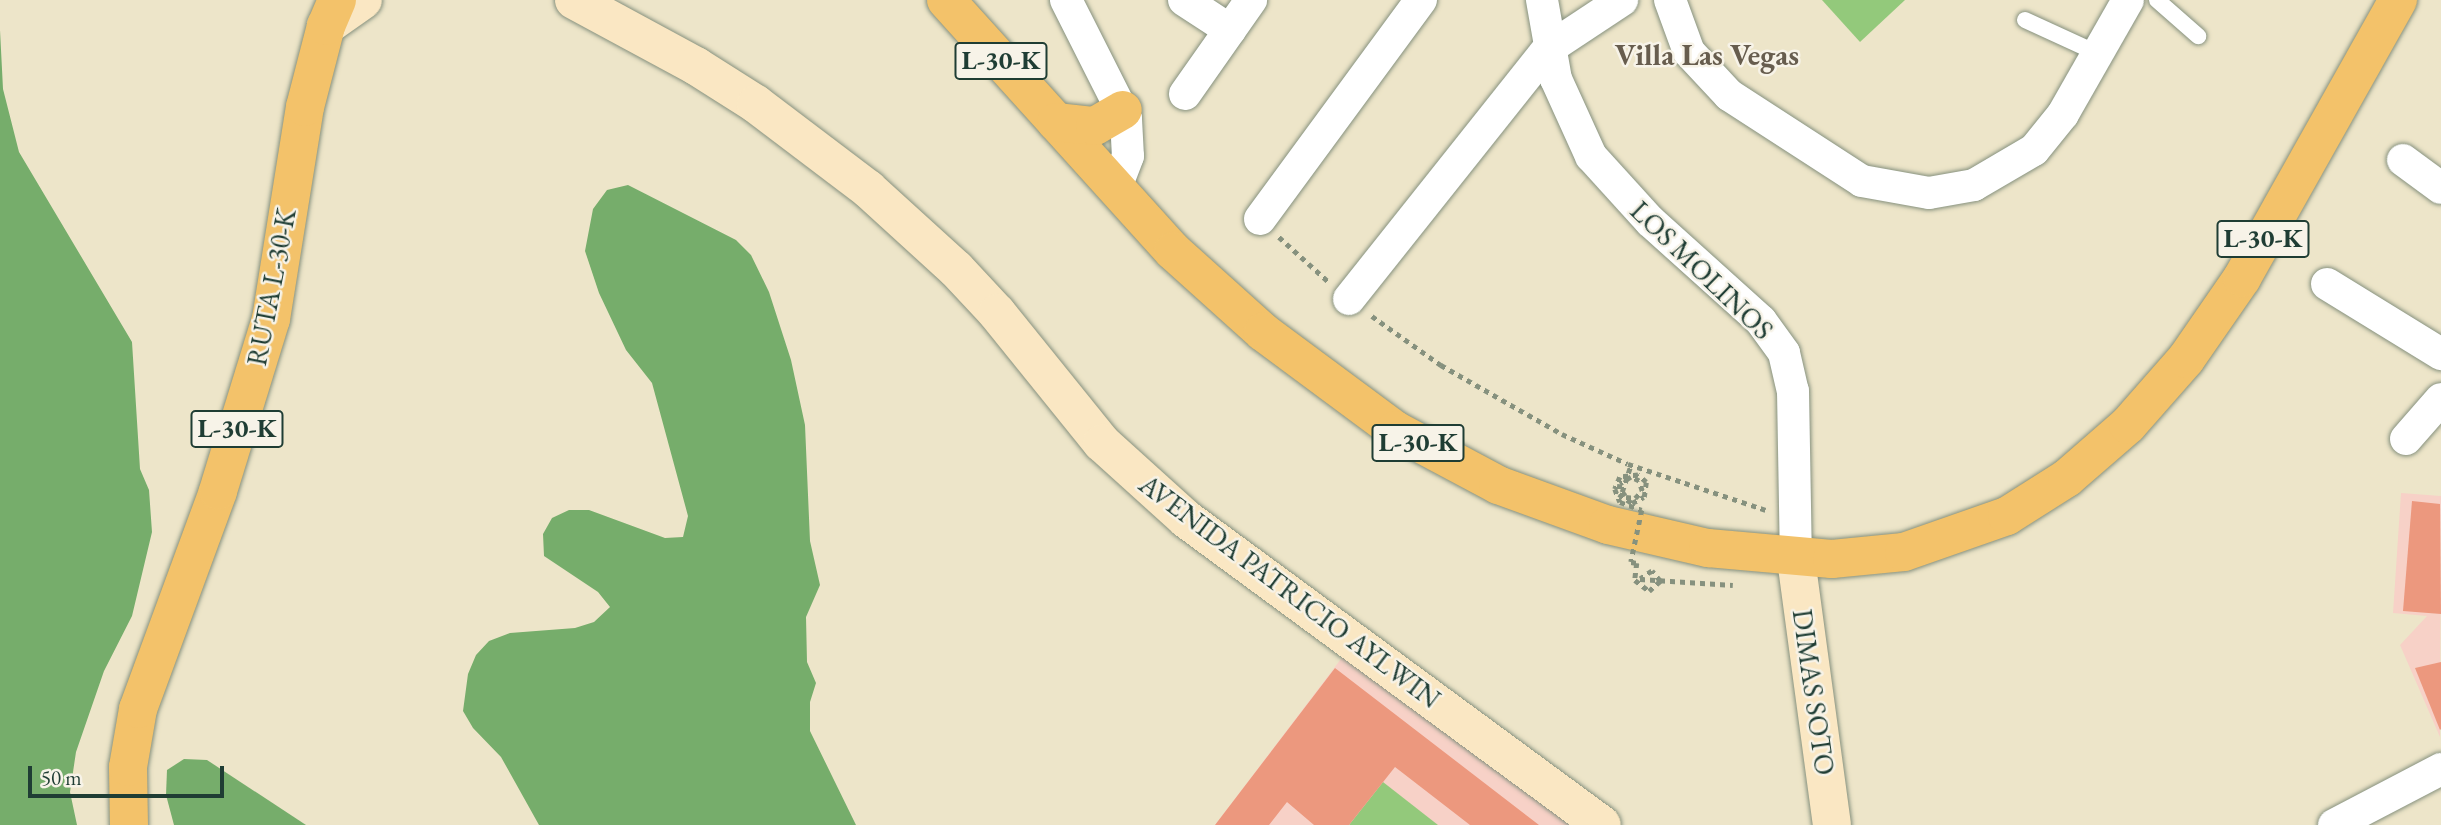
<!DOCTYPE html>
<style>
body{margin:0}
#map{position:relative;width:2441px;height:825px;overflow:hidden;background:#ede5c9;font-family:"EB Garamond",serif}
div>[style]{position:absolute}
.built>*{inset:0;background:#f7d1c7}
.green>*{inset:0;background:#93c97b}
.forest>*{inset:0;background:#76ad6b}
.building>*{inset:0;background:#ec987e}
.path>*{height:4.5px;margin-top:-2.25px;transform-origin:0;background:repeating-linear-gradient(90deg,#86917e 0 5px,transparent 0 10px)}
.roads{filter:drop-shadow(0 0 2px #86917e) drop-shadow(0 0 2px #86917e)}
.lane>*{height:16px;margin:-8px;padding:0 8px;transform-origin:8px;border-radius:8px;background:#fff}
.street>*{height:32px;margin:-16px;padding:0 16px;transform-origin:16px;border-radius:16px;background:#fff}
.secondary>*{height:38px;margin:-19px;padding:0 19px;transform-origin:19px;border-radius:19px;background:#fae7c3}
.primary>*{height:38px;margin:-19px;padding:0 19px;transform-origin:19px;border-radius:19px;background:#f3c26a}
.path-bridge>*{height:4.5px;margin-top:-2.25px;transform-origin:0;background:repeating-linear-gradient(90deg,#86917e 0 5px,transparent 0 10px)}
span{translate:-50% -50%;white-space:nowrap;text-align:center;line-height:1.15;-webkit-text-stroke:5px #f7f3e8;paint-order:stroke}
.shield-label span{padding:2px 5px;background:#f7f3e8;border:2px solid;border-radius:5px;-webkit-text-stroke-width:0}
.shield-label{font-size:26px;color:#1f3d34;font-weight:700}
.street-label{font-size:28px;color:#1f3d34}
.neighbourhood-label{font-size:30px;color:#675d4e;font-weight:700}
.scale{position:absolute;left:28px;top:766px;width:196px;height:32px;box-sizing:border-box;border:4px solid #1f3d34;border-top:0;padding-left:9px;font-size:21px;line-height:24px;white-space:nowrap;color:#1f3d34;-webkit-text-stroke:5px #f7f3e8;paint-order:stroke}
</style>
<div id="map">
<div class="built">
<div style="clip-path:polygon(2401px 493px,2441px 496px,2440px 737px,2400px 645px,2427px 616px,2393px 613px)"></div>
<div style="clip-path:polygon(1347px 651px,1570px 825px,1215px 825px)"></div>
</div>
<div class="green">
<div style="clip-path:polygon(1822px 0,1905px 0,1860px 42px)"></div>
<div style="clip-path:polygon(1383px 782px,1438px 825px,1349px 825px)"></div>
</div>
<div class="forest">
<div style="clip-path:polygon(0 30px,3px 89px,19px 152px,132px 342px,140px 469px,149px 490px,152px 532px,132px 616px,104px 671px,76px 752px,70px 792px,77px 825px,0 825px)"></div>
<div style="clip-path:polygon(628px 185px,736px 240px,751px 255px,769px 292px,791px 360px,805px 425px,810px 541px,820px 585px,806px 617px,807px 662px,816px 683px,810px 702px,810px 731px,856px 825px,539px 825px,501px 757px,473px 728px,463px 711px,468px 674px,476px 655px,489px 641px,510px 633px,575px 628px,594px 622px,610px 607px,598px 592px,544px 556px,543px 534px,552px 518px,569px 510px,589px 510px,665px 538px,683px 537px,688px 516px,652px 383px,626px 350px,599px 293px,585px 251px,593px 209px,607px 190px)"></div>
<div style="clip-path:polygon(184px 759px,207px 760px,306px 825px,174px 825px,166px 795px,167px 770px)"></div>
</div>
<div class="building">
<div style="clip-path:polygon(2412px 501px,2440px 504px,2441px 614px,2403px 611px)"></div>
<div style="clip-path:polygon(2441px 662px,2441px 729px,2440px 730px,2415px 668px)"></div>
<div style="clip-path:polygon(1335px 668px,1539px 825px,1470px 825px,1395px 767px,1349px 825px,1314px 825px,1287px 802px,1269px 825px,1215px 825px)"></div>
</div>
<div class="path">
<div style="left:1279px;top:237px;width:67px;rotate:42deg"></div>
<div style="left:1372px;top:316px;width:85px;rotate:35.4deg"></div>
<div style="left:1441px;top:365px;width:139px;rotate:29.7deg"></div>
<div style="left:1562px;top:434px;width:72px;rotate:24.4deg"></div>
<div style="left:1628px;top:464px;width:145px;rotate:18.4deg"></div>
<div style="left:1625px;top:496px;width:5px;rotate:-127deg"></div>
<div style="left:1622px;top:492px;width:28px;rotate:-72deg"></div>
<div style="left:1640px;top:579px;width:93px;rotate:3.7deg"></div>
</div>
<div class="roads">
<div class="lane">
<div style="left:2157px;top:0;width:55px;rotate:41.3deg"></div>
<div style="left:2025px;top:20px;width:81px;rotate:24.7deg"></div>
</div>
<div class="street">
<div style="left:1066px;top:0;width:133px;rotate:63.2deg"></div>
<div style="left:1126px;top:119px;width:37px;rotate:87deg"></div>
<div style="left:1128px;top:156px;width:31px;rotate:111deg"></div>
<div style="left:1184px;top:0;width:55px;rotate:33.1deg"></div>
<div style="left:1542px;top:0;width:80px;rotate:80deg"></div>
<div style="left:1556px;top:79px;width:85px;rotate:65.6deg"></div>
<div style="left:1591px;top:156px;width:88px;rotate:47.8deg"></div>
<div style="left:1650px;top:221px;width:149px;rotate:42deg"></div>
<div style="left:1761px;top:321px;width:39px;rotate:54deg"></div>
<div style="left:1784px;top:353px;width:39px;rotate:77deg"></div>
<div style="left:1793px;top:391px;width:168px;rotate:89deg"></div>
<div style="left:1670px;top:0;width:55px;rotate:69.9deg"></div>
<div style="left:1689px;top:52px;width:59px;rotate:47.1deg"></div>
<div style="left:1729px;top:95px;width:158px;rotate:32.9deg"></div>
<div style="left:1862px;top:181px;width:68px;rotate:10.2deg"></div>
<div style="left:1929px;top:193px;width:46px;rotate:-10.1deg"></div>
<div style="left:1974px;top:185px;width:69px;rotate:-30.3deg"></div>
<div style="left:2034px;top:150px;width:46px;rotate:-51.1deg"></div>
<div style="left:2063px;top:114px;width:131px;rotate:-60.3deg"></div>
<div style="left:1185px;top:94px;width:115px;rotate:-54.9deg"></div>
<div style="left:2403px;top:160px;width:47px;rotate:36.4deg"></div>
<div style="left:1260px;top:219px;width:272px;rotate:-53.7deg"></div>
<div style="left:2327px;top:284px;width:134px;rotate:31.6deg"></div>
<div style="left:1349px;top:299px;width:320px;rotate:-51.5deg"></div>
<div style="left:1548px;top:49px;width:89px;rotate:-33.5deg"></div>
<div style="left:2406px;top:439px;width:53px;rotate:-48.8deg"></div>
<div style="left:2334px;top:825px;width:121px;rotate:-27.6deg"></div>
</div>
<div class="secondary">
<div style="left:574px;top:0;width:139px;rotate:28.4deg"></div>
<div style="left:696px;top:66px;width:71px;rotate:32.3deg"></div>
<div style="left:756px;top:104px;width:141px;rotate:37.2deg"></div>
<div style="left:868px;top:189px;width:119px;rotate:42.3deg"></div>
<div style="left:956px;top:269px;width:60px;rotate:47deg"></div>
<div style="left:997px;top:313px;width:167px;rotate:51.1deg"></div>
<div style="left:1102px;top:443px;width:113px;rotate:42.1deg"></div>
<div style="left:1186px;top:519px;width:516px;rotate:36.34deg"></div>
<div style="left:326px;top:26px;width:45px;rotate:-35.1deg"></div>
<div style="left:1796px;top:559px;width:268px;rotate:82.3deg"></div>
</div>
<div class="primary">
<div style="left:946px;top:0;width:338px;rotate:47.9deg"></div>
<div style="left:1173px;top:251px;width:121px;rotate:42deg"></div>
<div style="left:1263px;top:332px;width:164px;rotate:36.6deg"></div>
<div style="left:1395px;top:430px;width:117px;rotate:28.1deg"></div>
<div style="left:1498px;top:485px;width:117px;rotate:20deg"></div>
<div style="left:1608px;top:525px;width:103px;rotate:13deg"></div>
<div style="left:1708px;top:548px;width:124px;rotate:5.1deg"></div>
<div style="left:1832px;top:559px;width:72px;rotate:-5.6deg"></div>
<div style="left:1904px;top:552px;width:109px;rotate:-19.3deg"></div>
<div style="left:2007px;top:516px;width:71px;rotate:-32.3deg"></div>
<div style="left:2067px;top:478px;width:81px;rotate:-41deg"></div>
<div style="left:2128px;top:425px;width:88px;rotate:-48.7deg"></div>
<div style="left:2186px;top:359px;width:98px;rotate:-55.3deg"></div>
<div style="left:2242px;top:278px;width:319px;rotate:-60.7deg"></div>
<div style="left:1056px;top:122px;width:39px;rotate:6deg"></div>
<div style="left:1095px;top:126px;width:32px;rotate:-30deg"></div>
<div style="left:129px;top:825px;width:58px;rotate:-91deg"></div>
<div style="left:128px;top:767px;width:59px;rotate:-80.2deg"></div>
<div style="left:138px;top:709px;width:232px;rotate:-69.8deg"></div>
<div style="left:218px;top:491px;width:180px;rotate:-72.9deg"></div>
<div style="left:271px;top:319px;width:215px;rotate:-80.9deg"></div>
<div style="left:305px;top:107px;width:84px;rotate:-75.5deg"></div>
<div style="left:326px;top:26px;width:28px;rotate:-67deg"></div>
</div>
</div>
<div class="path-bridge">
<div style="left:1626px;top:497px;width:9px;rotate:6deg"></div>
<div style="left:1635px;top:498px;width:10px;rotate:-45deg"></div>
<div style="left:1642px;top:491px;width:10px;rotate:-107deg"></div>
<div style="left:1639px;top:481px;width:9px;rotate:-153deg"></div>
<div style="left:1631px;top:477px;width:13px;rotate:148deg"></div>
<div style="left:1620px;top:484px;width:10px;rotate:96deg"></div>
<div style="left:1619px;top:494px;width:16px;rotate:35deg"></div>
<div style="left:1632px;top:503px;width:13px;rotate:-27deg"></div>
<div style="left:1644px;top:497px;width:15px;rotate:-82deg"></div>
<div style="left:1646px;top:482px;width:11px;rotate:-139deg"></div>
<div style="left:1638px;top:475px;width:18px;rotate:174deg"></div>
<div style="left:1620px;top:477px;width:13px;rotate:113deg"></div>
<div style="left:1615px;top:489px;width:14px;rotate:69deg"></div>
<div style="left:1620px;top:502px;width:23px;rotate:20deg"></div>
<div style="left:1642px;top:510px;width:53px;rotate:101.9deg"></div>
<div style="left:1631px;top:562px;width:6px;rotate:9deg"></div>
<div style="left:1637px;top:563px;width:17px;rotate:97deg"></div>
<div style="left:1635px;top:580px;width:18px;rotate:38deg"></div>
<div style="left:1649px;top:591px;width:15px;rotate:-42deg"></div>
<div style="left:1660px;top:581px;width:13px;rotate:-129deg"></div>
<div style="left:1652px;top:571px;width:14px;rotate:146deg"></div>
</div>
<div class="shield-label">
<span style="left:1001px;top:61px">L-30-K</span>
<span style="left:2263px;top:239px">L-30-K</span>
<span style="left:237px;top:429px">L-30-K</span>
<span style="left:1418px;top:443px">L-30-K</span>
</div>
<div class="street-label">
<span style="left:1702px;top:270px;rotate:44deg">LOS MOLINOS</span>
<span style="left:271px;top:287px;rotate:-79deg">RUTA L-30-K</span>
<span style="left:1290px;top:591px;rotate:37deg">AVENIDA PATRICIO AYLWIN</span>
<span style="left:1814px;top:692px;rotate:82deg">DIMAS SOTO</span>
</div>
<div class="neighbourhood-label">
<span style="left:1707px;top:55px">Villa Las Vegas</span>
</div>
<div class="scale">50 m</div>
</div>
